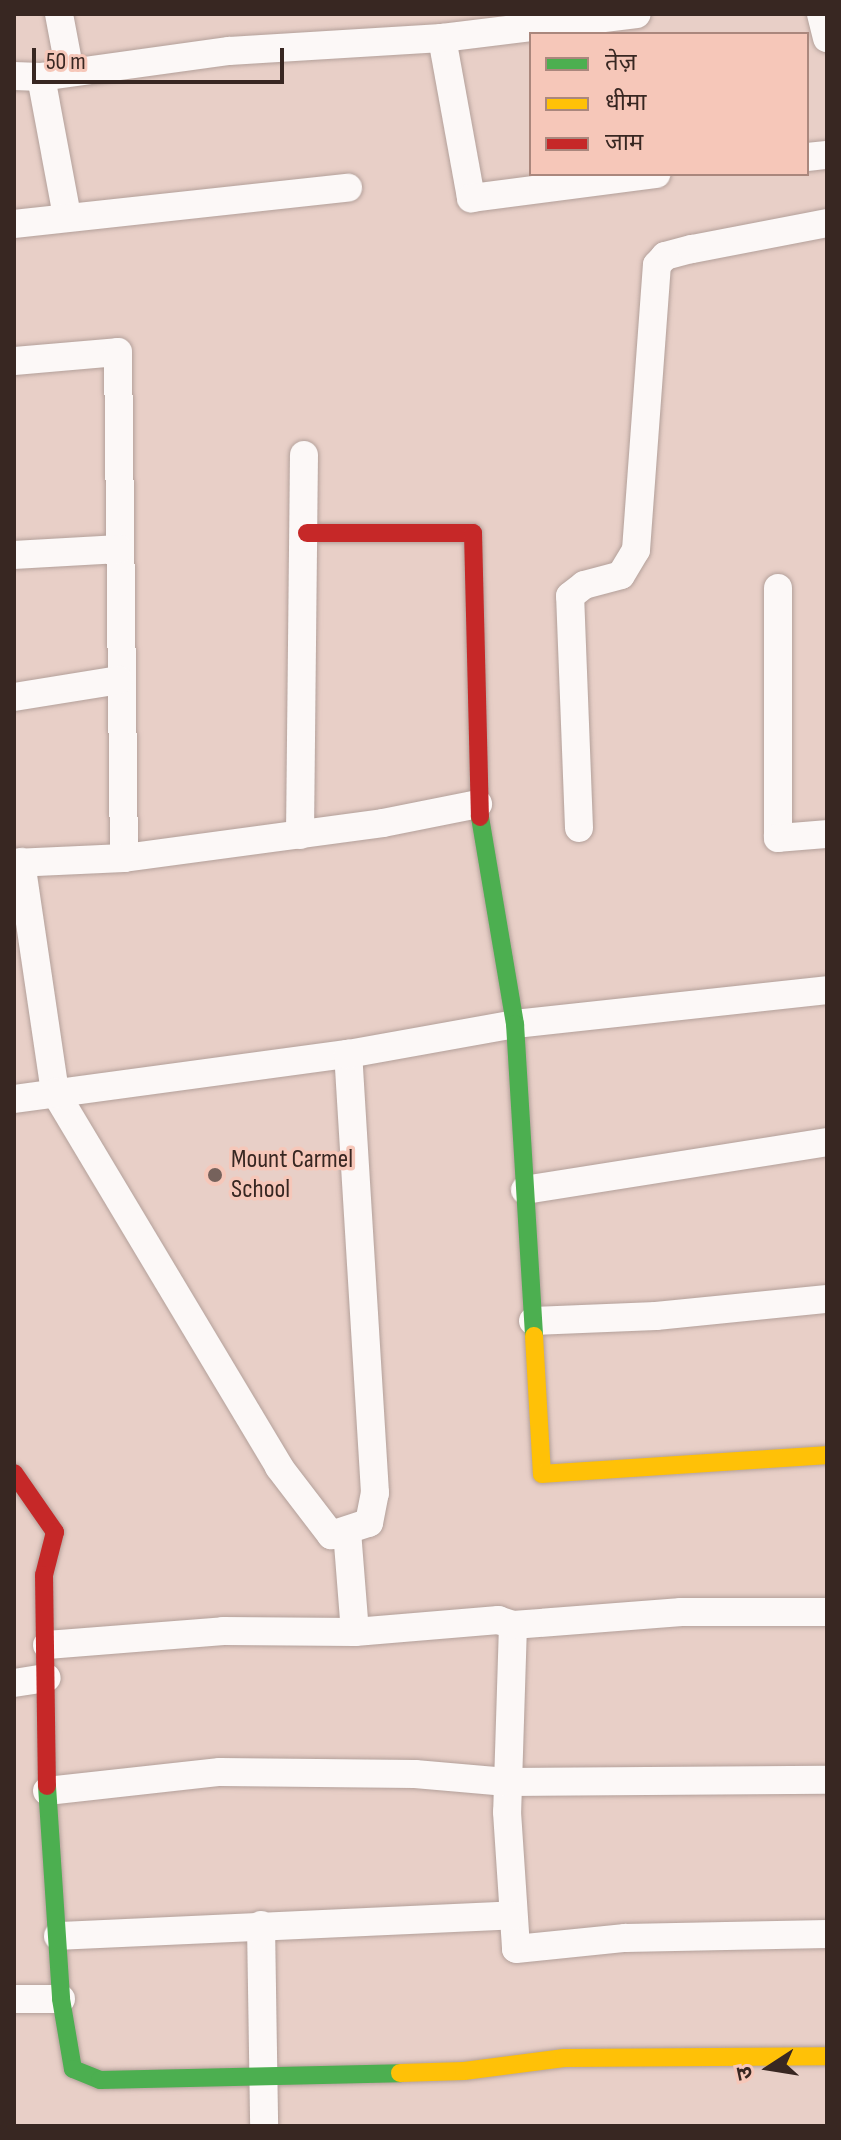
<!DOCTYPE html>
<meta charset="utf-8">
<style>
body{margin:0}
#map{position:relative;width:841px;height:2140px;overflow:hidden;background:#e8cfc7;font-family:"Sofia Sans Condensed","Noto Sans Devanagari",sans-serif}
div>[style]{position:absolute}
.roads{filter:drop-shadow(0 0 2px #b3a09a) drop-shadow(0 0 2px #b3a09a)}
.street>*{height:28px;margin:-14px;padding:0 14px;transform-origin:14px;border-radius:14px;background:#fcf8f7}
.fast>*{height:18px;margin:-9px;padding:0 9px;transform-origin:9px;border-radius:9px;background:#4caf50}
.slow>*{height:18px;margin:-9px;padding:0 9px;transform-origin:9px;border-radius:9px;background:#ffc107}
.jam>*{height:18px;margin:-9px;padding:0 9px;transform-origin:9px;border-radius:9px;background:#c62828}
.dots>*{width:22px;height:22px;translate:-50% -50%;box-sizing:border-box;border:4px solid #f6c7b9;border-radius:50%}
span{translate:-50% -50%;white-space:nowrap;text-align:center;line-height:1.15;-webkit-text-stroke:7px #f6c7b9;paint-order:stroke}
.poi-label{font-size:26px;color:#382722}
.left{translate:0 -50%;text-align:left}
.frame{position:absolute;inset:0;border:16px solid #382722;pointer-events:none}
.legend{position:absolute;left:529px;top:32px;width:280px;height:144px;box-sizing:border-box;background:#f6c7b9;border:2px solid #aa877d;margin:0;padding:10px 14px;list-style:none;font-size:24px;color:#382722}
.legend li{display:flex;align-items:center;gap:16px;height:40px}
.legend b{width:40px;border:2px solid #aa877d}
.north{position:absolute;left:729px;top:2028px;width:80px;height:80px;-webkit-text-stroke:6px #f6c7b9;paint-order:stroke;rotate:258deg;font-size:22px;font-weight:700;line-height:32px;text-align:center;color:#382722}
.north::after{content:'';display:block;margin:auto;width:28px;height:36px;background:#382722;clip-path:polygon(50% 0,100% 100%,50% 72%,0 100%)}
.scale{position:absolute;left:32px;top:48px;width:252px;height:36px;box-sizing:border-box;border:4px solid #382722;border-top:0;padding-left:10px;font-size:24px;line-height:28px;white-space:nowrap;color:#382722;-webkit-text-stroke:6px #f6c7b9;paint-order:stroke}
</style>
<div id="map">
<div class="roads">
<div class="street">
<div style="left:59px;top:14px;width:59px;rotate:79.3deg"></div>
<div style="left:821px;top:14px;width:25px;rotate:76deg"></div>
<div style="left:442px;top:38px;width:163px;rotate:79.7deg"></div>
<div style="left:471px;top:198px;width:187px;rotate:-7.4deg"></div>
<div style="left:14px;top:76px;width:27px;rotate:2deg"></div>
<div style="left:41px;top:77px;width:190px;rotate:-7.9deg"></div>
<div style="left:229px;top:51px;width:213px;rotate:-3.5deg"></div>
<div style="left:442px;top:38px;width:196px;rotate:-7deg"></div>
<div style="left:41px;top:77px;width:141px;rotate:79.4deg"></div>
<div style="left:807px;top:157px;width:20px;rotate:-6deg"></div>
<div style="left:14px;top:224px;width:336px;rotate:-6.2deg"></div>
<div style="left:14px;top:361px;width:104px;rotate:-4.9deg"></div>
<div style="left:118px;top:352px;width:506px;rotate:89.32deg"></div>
<div style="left:14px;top:555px;width:105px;rotate:-3.3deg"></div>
<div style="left:778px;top:588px;width:250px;rotate:90deg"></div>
<div style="left:778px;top:838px;width:49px;rotate:-4.7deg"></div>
<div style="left:14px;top:697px;width:106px;rotate:-9.2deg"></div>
<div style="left:579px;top:828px;width:232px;rotate:-92.2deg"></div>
<div style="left:570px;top:596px;width:18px;rotate:-38deg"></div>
<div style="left:584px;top:585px;width:38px;rotate:-15deg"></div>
<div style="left:621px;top:575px;width:29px;rotate:-59deg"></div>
<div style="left:636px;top:550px;width:286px;rotate:-85.8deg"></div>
<div style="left:657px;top:265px;width:12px;rotate:-48deg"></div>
<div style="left:665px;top:256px;width:28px;rotate:-15deg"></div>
<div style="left:692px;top:249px;width:137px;rotate:-10.9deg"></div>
<div style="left:300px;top:835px;width:380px;rotate:-89.4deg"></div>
<div style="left:21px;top:862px;width:232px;rotate:81.6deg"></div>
<div style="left:55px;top:1092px;width:437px;rotate:59.1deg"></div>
<div style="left:279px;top:1467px;width:86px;rotate:52.6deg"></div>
<div style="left:331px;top:1535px;width:40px;rotate:-18deg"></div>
<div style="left:369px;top:1523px;width:31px;rotate:-79deg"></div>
<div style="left:375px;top:1493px;width:440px;rotate:-93.5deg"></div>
<div style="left:14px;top:863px;width:110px;rotate:-2.6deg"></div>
<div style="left:124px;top:858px;width:261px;rotate:-7.7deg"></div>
<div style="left:383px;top:823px;width:97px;rotate:-11.3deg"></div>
<div style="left:14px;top:1099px;width:337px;rotate:-7.7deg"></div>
<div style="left:348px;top:1054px;width:170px;rotate:-10.2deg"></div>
<div style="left:515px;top:1024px;width:314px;rotate:-6.2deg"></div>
<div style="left:525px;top:1190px;width:306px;rotate:-9deg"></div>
<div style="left:533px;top:1321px;width:123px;rotate:-2.3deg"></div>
<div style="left:656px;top:1316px;width:172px;rotate:-5.7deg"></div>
<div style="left:347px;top:1531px;width:101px;rotate:85.5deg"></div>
<div style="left:513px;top:1625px;width:187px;rotate:91.8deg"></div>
<div style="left:507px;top:1812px;width:137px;rotate:86.2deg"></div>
<div style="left:516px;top:1949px;width:110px;rotate:-5.8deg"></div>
<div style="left:625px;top:1938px;width:202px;rotate:-1.1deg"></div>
<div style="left:47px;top:1645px;width:177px;rotate:-4.5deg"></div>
<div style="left:223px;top:1631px;width:132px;rotate:0.4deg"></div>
<div style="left:355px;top:1632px;width:144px;rotate:-4.8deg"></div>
<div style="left:498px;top:1620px;width:16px;rotate:18deg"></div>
<div style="left:513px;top:1625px;width:169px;rotate:-4.4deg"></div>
<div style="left:681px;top:1612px;width:146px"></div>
<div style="left:14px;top:1683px;width:33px;rotate:-9deg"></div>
<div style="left:47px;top:1791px;width:174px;rotate:-6.3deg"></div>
<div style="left:220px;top:1772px;width:195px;rotate:0.6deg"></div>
<div style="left:415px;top:1774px;width:92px;rotate:5deg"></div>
<div style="left:507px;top:1782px;width:320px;rotate:-0.4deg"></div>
<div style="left:261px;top:1925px;width:201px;rotate:89.1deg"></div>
<div style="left:58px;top:1936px;width:454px;rotate:-2.6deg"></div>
<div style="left:14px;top:1999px;width:47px"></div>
</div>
<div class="fast">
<div style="left:480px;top:817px;width:210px;rotate:80.4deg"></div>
<div style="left:515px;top:1024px;width:313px;rotate:86.5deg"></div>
<div style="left:47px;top:1786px;width:213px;rotate:86.2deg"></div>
<div style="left:61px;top:1999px;width:71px;rotate:80.3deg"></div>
<div style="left:73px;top:2069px;width:29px;rotate:22deg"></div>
<div style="left:100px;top:2080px;width:300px;rotate:-1.3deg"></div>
</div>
<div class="slow">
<div style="left:534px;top:1336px;width:138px;rotate:86.7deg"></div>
<div style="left:542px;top:1474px;width:286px;rotate:-3.8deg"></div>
<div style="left:400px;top:2073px;width:64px;rotate:-1.8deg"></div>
<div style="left:464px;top:2071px;width:101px;rotate:-7.4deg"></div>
<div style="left:564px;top:2058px;width:263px;rotate:-0.4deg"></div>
</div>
<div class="jam">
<div style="left:307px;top:533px;width:166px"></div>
<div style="left:473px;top:533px;width:284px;rotate:88.6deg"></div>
<div style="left:14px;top:1473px;width:72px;rotate:55.2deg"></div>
<div style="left:55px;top:1532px;width:44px;rotate:104.3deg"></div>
<div style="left:44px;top:1575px;width:211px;rotate:89.2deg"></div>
</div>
</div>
<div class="dots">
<div style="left:215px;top:1175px;background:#76625c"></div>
</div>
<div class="poi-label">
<span class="left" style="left:231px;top:1175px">Mount Carmel<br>School</span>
</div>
<div class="frame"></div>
<ul class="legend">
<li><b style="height:10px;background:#4caf50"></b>तेज़</li>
<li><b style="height:10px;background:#ffc107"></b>धीमा</li>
<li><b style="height:10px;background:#c62828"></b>जाम</li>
</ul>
<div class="north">उ</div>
<div class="scale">50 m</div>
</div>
